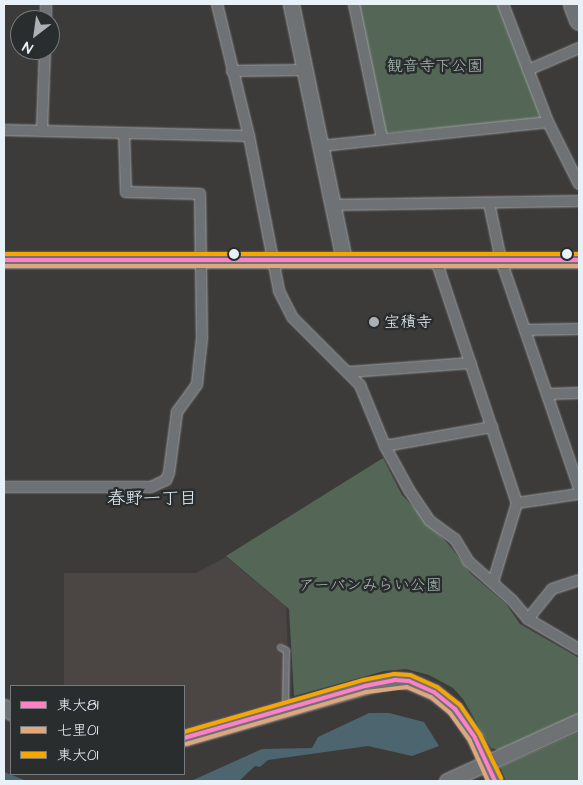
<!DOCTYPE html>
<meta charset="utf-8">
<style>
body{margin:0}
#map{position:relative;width:583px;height:785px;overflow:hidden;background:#3c3b3a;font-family:"Architects Daughter","Klee One",sans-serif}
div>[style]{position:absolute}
.built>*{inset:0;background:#4b4644}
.green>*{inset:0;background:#546756}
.water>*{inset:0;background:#4d656f}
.roads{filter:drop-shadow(0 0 1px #9d9fa0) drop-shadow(0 0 1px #9d9fa0)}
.lane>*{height:5px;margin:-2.5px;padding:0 2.5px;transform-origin:2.5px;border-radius:2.5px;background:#6f7275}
.street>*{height:10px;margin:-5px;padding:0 5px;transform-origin:5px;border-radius:5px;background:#6f7275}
.secondary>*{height:15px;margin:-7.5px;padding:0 7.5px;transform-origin:7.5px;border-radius:7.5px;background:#6f7275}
.highway>*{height:19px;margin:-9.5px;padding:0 9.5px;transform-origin:9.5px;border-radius:9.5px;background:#6f7275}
.bus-1>*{height:4px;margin:-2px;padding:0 2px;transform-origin:2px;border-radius:2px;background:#ff80c5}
.bus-2>*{height:4px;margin:-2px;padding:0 2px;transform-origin:2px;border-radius:2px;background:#dfa77e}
.bus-3>*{height:4px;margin:-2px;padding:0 2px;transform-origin:2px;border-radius:2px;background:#f7a600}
.dots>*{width:14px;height:14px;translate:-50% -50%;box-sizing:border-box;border:2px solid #2a2d2e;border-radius:50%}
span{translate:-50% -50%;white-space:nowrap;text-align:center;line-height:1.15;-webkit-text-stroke:5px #2a2d2e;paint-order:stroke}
.park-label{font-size:16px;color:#a7b6b1}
.poi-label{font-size:16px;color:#e8f1f8}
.left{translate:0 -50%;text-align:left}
.neighbourhood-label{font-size:18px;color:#e8f1f8}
.frame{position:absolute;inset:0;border:5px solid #e8f1f8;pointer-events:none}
.legend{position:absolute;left:10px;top:685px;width:175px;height:90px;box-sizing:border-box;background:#2a2d2e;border:1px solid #767b7f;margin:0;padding:6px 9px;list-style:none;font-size:15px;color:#e8f1f8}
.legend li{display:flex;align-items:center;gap:10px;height:25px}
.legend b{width:25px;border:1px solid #767b7f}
.north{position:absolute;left:10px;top:10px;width:50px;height:50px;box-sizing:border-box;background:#2a2d2e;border:1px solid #767b7f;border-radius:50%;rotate:210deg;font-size:14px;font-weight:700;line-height:20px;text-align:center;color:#e8f1f8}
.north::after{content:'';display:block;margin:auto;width:18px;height:22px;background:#acb1b6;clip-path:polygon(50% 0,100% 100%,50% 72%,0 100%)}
</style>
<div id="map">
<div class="built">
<div style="clip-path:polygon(226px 557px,286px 607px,290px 704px,184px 729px,184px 686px,64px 686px,64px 573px,196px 573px)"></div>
</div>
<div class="green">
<div style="clip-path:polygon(358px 4px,498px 4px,542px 119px,384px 133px)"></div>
<div style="clip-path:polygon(383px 458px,402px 495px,449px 545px,471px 574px,506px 604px,520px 624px,579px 658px,579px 714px,498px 750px,491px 748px,463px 699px,453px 688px,429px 675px,406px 669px,384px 671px,294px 696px,289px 609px,226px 556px)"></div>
<div style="clip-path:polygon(579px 732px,579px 781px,506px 781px,500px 767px)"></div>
</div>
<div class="water">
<div style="clip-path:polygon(369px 713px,389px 713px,424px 722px,439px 746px,412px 756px,368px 746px,268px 760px,260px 767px,255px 766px,239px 781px,191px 781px,262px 749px,312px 748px,318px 737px)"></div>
<div style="clip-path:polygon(4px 772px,27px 781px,4px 781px)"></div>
</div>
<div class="roads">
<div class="lane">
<div style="left:280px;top:647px;width:7px;rotate:27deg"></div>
<div style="left:286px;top:650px;width:56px;rotate:91deg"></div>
</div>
<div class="street">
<div style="left:217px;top:4px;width:136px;rotate:76.4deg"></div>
<div style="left:249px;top:136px;width:158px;rotate:79deg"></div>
<div style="left:279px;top:291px;width:30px;rotate:63deg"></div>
<div style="left:293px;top:318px;width:95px;rotate:45deg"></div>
<div style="left:360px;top:385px;width:66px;rotate:67.7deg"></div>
<div style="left:385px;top:446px;width:50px;rotate:61.4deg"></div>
<div style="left:409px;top:490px;width:37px;rotate:56deg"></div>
<div style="left:430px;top:521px;width:31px;rotate:36deg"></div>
<div style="left:455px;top:539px;width:26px;rotate:59deg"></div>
<div style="left:468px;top:561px;width:59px;rotate:41.6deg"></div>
<div style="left:512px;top:600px;width:25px;rotate:50deg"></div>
<div style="left:528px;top:619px;width:59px;rotate:30.5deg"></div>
<div style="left:354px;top:4px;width:137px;rotate:78.2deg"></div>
<div style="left:503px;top:4px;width:126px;rotate:69.1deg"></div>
<div style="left:548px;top:122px;width:69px;rotate:63.4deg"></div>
<div style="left:46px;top:20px;width:16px;rotate:-90deg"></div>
<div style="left:528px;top:70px;width:56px;rotate:-23.3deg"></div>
<div style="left:232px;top:71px;width:72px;rotate:-0.8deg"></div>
<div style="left:4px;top:130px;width:245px;rotate:1.4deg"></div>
<div style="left:42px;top:131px;width:81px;rotate:-87.9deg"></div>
<div style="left:321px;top:146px;width:228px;rotate:-6deg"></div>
<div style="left:489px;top:203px;width:58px;rotate:78.1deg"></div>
<div style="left:501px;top:260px;width:241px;rotate:71.1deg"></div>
<div style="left:335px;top:205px;width:244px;rotate:-0.9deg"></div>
<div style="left:436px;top:260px;width:256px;rotate:71.6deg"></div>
<div style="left:517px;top:503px;width:83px;rotate:106.9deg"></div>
<div style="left:525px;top:330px;width:54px;rotate:-1.1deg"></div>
<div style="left:350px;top:372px;width:121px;rotate:-4.3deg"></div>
<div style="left:548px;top:394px;width:31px;rotate:-2deg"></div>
<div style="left:385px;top:446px;width:109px;rotate:-10.1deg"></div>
<div style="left:4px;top:487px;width:147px"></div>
<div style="left:151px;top:487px;width:17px;rotate:-25deg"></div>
<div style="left:166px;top:480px;width:8px;rotate:-67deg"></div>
<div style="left:169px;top:473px;width:62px;rotate:-82.5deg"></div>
<div style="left:177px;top:412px;width:34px;rotate:-54deg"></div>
<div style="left:197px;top:384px;width:46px;rotate:-83.8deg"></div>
<div style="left:202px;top:338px;width:144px;rotate:-90.8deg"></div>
<div style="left:200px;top:194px;width:74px;rotate:-178.5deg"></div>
<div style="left:126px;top:192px;width:59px;rotate:-91.9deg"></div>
<div style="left:517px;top:503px;width:63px;rotate:-8.3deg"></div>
<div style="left:528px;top:619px;width:38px;rotate:-51deg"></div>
<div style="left:552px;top:589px;width:28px;rotate:-18deg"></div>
</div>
<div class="secondary">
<div style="left:291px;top:4px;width:261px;rotate:78.3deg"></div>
<div style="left:4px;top:260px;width:575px"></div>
<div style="left:4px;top:707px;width:9px;rotate:36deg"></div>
<div style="left:184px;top:738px;width:188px;rotate:-16deg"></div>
<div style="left:365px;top:686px;width:31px;rotate:-11deg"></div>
<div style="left:395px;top:680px;width:14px;rotate:4deg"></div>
<div style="left:409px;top:681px;width:27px;rotate:24deg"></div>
<div style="left:434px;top:692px;width:27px;rotate:39deg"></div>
<div style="left:455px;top:709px;width:35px;rotate:55deg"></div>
<div style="left:475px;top:738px;width:47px;rotate:65.1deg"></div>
<div style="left:447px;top:781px;width:145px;rotate:-24.4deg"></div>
</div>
<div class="highway">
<div style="left:573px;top:4px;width:17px;rotate:69deg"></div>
</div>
</div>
<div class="bus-1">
<div style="left:4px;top:260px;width:575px"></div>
<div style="left:184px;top:738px;width:188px;rotate:-16deg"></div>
<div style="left:365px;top:686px;width:31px;rotate:-11deg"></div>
<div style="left:395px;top:680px;width:14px;rotate:4deg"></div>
<div style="left:409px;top:681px;width:27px;rotate:24deg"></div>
<div style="left:434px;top:692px;width:27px;rotate:39deg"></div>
<div style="left:455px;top:709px;width:35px;rotate:55deg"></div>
<div style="left:475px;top:738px;width:47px;rotate:65.1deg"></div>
</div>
<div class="bus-2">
<div style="left:4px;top:266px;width:575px"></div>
<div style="left:186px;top:744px;width:187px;rotate:-16.1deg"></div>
<div style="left:366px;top:692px;width:41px;rotate:-7deg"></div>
<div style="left:407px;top:687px;width:26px;rotate:23deg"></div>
<div style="left:431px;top:697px;width:25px;rotate:40deg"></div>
<div style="left:450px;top:713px;width:34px;rotate:54deg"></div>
<div style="left:470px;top:741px;width:44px;rotate:65.8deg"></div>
</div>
<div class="bus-3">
<div style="left:4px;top:254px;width:575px"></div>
<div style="left:184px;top:732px;width:186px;rotate:-16.2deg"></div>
<div style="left:363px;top:680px;width:32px;rotate:-11deg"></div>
<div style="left:394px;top:674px;width:16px;rotate:4deg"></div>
<div style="left:410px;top:675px;width:30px;rotate:24deg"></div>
<div style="left:437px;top:687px;width:29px;rotate:38deg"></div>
<div style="left:460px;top:705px;width:36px;rotate:56deg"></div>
<div style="left:480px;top:735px;width:48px;rotate:64deg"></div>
</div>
<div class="dots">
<div style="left:234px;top:254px;background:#e8f1f8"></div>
<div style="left:567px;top:254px;background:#e8f1f8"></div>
<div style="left:374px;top:322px;background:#acb1b6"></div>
</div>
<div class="park-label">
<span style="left:435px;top:66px">観音寺下公園</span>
<span style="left:370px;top:585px">アーバンみらい公園</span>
</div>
<div class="poi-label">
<span class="left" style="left:384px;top:322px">宝積寺</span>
</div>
<div class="neighbourhood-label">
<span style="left:152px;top:499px">春野一丁目</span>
</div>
<div class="frame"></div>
<ul class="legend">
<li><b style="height:6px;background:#ff80c5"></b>東大81</li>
<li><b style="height:6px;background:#dfa77e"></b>七里01</li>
<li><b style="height:6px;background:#f7a600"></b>東大01</li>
</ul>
<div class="north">N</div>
</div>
